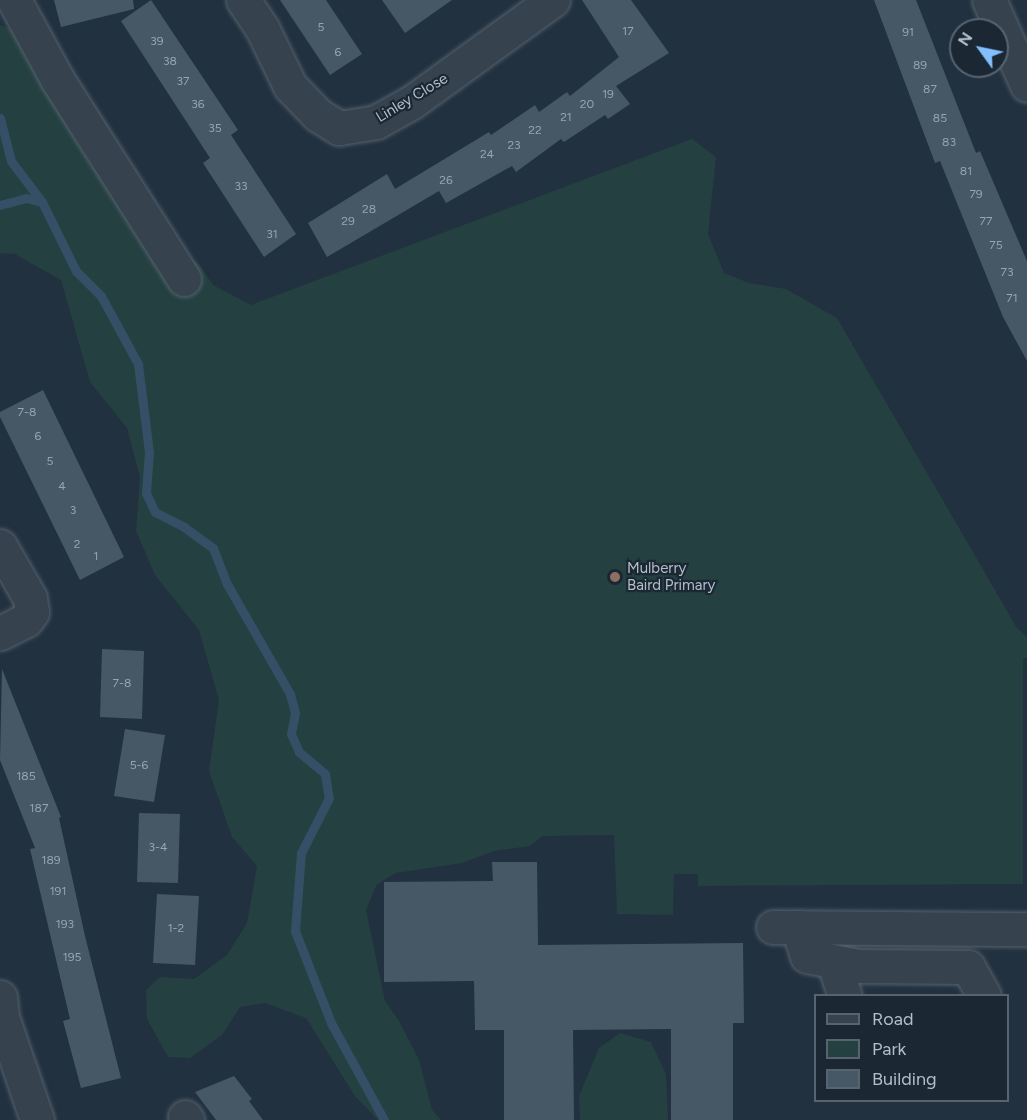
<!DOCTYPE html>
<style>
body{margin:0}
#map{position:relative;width:1027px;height:1120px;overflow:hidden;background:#22313f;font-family:Figtree,sans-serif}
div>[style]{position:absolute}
.green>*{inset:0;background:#244040}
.stream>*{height:9px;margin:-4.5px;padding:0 4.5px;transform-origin:4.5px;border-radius:4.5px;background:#354f67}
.building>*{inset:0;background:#465766}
.roads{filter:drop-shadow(0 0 2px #54616d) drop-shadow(0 0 2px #54616d)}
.minor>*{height:33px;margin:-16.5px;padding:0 16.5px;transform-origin:16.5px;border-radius:16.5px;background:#36434f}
.dots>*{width:16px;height:16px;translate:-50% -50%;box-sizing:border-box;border:3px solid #1b2834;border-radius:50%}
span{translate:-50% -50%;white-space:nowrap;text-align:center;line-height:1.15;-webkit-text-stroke:4.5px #1b2834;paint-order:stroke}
.number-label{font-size:12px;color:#97a4b1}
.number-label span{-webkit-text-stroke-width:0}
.street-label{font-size:15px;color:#b2beca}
.poi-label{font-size:15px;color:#b2beca}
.left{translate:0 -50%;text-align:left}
.legend{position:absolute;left:814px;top:994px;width:195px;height:108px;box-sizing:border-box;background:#1b2834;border:2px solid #576470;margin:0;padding:8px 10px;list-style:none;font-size:18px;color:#b2beca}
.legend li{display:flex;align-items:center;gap:12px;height:30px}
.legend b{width:30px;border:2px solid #576470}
.north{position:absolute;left:949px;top:18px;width:60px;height:60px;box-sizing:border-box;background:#1b2834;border:2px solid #576470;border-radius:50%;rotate:303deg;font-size:16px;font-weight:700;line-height:24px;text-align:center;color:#b2beca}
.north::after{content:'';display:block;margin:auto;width:21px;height:27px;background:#83bfff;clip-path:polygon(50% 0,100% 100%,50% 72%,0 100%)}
</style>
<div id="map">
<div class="green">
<div style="clip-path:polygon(0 25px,15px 30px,69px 68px,110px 129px,115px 184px,137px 222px,199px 264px,213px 285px,251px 305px,692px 139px,716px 157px,708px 234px,724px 273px,749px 283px,786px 289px,837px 318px,1017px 628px,1027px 637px,1027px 658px,1023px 658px,1023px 884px,698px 886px,698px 874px,674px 874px,673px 915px,617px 914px,614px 835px,542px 836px,530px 846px,494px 851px,462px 863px,396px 873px,377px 884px,366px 910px,385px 1001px,399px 1021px,419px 1060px,432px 1110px,441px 1120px,378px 1120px,355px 1096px,306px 1018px,265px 1003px,240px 1007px,222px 1035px,190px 1058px,168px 1057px,147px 1019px,146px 990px,160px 977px,194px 979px,227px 955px,247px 923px,257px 866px,232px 837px,209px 771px,219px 700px,199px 630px,155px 575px,136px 531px,140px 477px,127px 428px,90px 382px,61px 280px,15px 254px,0 253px)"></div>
<div style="clip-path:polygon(620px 1033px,651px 1042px,666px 1074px,668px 1120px,580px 1120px,579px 1096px,599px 1048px)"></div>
</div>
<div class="stream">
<div style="left:0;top:118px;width:44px;rotate:75.7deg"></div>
<div style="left:11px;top:161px;width:51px;rotate:52.9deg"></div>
<div style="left:42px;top:202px;width:77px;rotate:63.8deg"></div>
<div style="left:76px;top:271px;width:35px;rotate:45deg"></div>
<div style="left:101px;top:296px;width:77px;rotate:61.4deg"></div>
<div style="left:138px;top:364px;width:89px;rotate:82.9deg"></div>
<div style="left:149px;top:452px;width:41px;rotate:94.2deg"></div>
<div style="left:146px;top:493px;width:21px;rotate:65deg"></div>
<div style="left:155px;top:512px;width:33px;rotate:27deg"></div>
<div style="left:184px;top:527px;width:36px;rotate:36deg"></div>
<div style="left:213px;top:548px;width:39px;rotate:69deg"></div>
<div style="left:227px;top:584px;width:127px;rotate:60.2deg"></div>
<div style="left:290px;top:694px;width:20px;rotate:75deg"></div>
<div style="left:295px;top:713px;width:21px;rotate:101deg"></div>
<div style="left:291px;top:734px;width:20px;rotate:66deg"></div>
<div style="left:299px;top:752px;width:34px;rotate:40deg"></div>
<div style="left:325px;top:774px;width:24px;rotate:81deg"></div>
<div style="left:329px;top:798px;width:62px;rotate:117deg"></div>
<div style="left:301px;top:853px;width:78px;rotate:94.4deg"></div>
<div style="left:295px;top:931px;width:99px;rotate:68.6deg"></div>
<div style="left:331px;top:1023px;width:111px;rotate:61.3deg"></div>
<div style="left:0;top:205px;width:27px;rotate:-15deg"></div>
<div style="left:26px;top:198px;width:16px;rotate:14deg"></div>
</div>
<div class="building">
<div style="clip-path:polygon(54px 0,133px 0,134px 9px,61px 27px)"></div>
<div style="clip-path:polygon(151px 0,238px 130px,231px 135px,296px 234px,264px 257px,203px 163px,210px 158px,121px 21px)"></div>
<div style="clip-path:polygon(280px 0,326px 0,362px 54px,330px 75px)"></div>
<div style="clip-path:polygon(382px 0,452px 0,405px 33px)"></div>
<div style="clip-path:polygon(582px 0,631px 0,669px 53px,616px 86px,630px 104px,608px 119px,605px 115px,564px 142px,561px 139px,516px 172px,512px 166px,446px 203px,439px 191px,327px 257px,308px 223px,387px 174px,395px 189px,489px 132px,491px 135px,535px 105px,539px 112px,567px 92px,570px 96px,619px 57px)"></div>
<div style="clip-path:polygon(874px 0,916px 0,976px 153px,980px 151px,1027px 261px,1027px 361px,1003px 317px,940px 161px,935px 163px)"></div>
<div style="clip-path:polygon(43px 390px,124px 557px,80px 580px,0 417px,0 412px)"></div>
<div style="clip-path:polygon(102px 649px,144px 651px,142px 719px,100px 717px)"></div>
<div style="clip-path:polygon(2px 669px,61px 817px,59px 818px,85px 936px,121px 1078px,81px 1088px,63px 1021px,70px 1019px,30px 849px,35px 848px,0 760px)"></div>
<div style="clip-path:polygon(125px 729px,165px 735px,154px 802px,114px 796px)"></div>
<div style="clip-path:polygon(139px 813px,180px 814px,178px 883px,137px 882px)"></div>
<div style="clip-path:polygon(492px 862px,537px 862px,538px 945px,743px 943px,744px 1023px,733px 1023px,733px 1120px,671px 1120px,671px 1029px,573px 1030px,574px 1120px,504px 1120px,504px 1030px,475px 1030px,474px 981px,384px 982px,384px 882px,493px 881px)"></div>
<div style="clip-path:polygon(157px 894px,199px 896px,195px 965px,153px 963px)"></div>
<div style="clip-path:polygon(234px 1076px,252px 1099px,249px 1101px,263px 1120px,216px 1120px,195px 1092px)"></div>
</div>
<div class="roads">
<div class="minor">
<div style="left:14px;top:0;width:90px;rotate:61.4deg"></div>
<div style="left:57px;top:79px;width:237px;rotate:57.6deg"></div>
<div style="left:243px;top:0;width:34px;rotate:56deg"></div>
<div style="left:262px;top:28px;width:64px;rotate:64.2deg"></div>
<div style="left:290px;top:86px;width:40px;rotate:46deg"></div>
<div style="left:318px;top:115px;width:25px;rotate:32deg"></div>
<div style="left:339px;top:128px;width:37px;rotate:-9deg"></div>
<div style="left:376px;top:122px;width:41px;rotate:-29.1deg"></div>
<div style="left:412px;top:102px;width:174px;rotate:-35.9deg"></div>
<div style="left:989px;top:0;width:93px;rotate:65.9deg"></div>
<div style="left:0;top:546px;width:60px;rotate:60deg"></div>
<div style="left:30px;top:598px;width:14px;rotate:82deg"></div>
<div style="left:32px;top:612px;width:10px;rotate:127deg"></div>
<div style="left:26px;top:620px;width:29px;rotate:153deg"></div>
<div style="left:773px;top:927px;width:254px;rotate:0.5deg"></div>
<div style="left:798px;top:927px;width:30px;rotate:73deg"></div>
<div style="left:807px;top:956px;width:52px;rotate:11.1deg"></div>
<div style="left:858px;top:966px;width:110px;rotate:0.5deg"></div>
<div style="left:968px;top:967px;width:33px;rotate:61deg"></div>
<div style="left:834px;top:963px;width:35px;rotate:72deg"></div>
<div style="left:0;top:997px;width:20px;rotate:84deg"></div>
<div style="left:2px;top:1017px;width:109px;rotate:71.2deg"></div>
<div style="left:185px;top:1117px;width:4px;rotate:56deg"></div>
</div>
</div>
<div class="dots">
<div style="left:615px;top:577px;background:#8d6e63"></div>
</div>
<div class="number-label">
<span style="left:321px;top:28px">5</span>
<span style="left:628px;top:32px">17</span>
<span style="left:908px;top:33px">91</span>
<span style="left:157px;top:42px">39</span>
<span style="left:338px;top:53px">6</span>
<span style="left:170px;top:62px">38</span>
<span style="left:920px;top:66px">89</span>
<span style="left:183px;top:82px">37</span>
<span style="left:930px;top:90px">87</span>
<span style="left:608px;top:95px">19</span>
<span style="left:198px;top:105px">36</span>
<span style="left:587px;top:105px">20</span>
<span style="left:566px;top:118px">21</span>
<span style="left:940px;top:119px">85</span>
<span style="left:215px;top:129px">35</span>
<span style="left:535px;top:131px">22</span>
<span style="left:949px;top:143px">83</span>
<span style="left:514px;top:146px">23</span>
<span style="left:487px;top:155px">24</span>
<span style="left:966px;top:172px">81</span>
<span style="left:446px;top:181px">26</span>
<span style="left:241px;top:187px">33</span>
<span style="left:976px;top:195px">79</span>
<span style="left:369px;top:210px">28</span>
<span style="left:348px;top:222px">29</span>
<span style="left:986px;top:222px">77</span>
<span style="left:272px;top:235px">31</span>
<span style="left:996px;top:246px">75</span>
<span style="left:1007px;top:273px">73</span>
<span style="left:1012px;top:299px">71</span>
<span style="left:27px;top:413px">7-8</span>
<span style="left:38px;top:437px">6</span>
<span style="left:50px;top:462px">5</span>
<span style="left:62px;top:487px">4</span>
<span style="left:73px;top:511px">3</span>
<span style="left:77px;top:545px">2</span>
<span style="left:96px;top:557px">1</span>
<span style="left:122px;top:684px">7-8</span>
<span style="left:139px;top:766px">5-6</span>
<span style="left:26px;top:777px">185</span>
<span style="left:39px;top:809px">187</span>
<span style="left:158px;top:848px">3-4</span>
<span style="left:51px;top:861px">189</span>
<span style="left:58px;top:892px">191</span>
<span style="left:65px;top:925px">193</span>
<span style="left:176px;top:929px">1-2</span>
<span style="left:72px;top:958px">195</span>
</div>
<div class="street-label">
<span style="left:412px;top:98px;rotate:-31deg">Linley Close</span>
</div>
<div class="poi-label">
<span class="left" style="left:627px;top:577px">Mulberry<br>Baird Primary</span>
</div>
<ul class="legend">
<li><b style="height:8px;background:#36434f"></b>Road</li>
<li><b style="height:16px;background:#244040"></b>Park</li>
<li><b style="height:16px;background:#465766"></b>Building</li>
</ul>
<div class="north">N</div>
</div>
